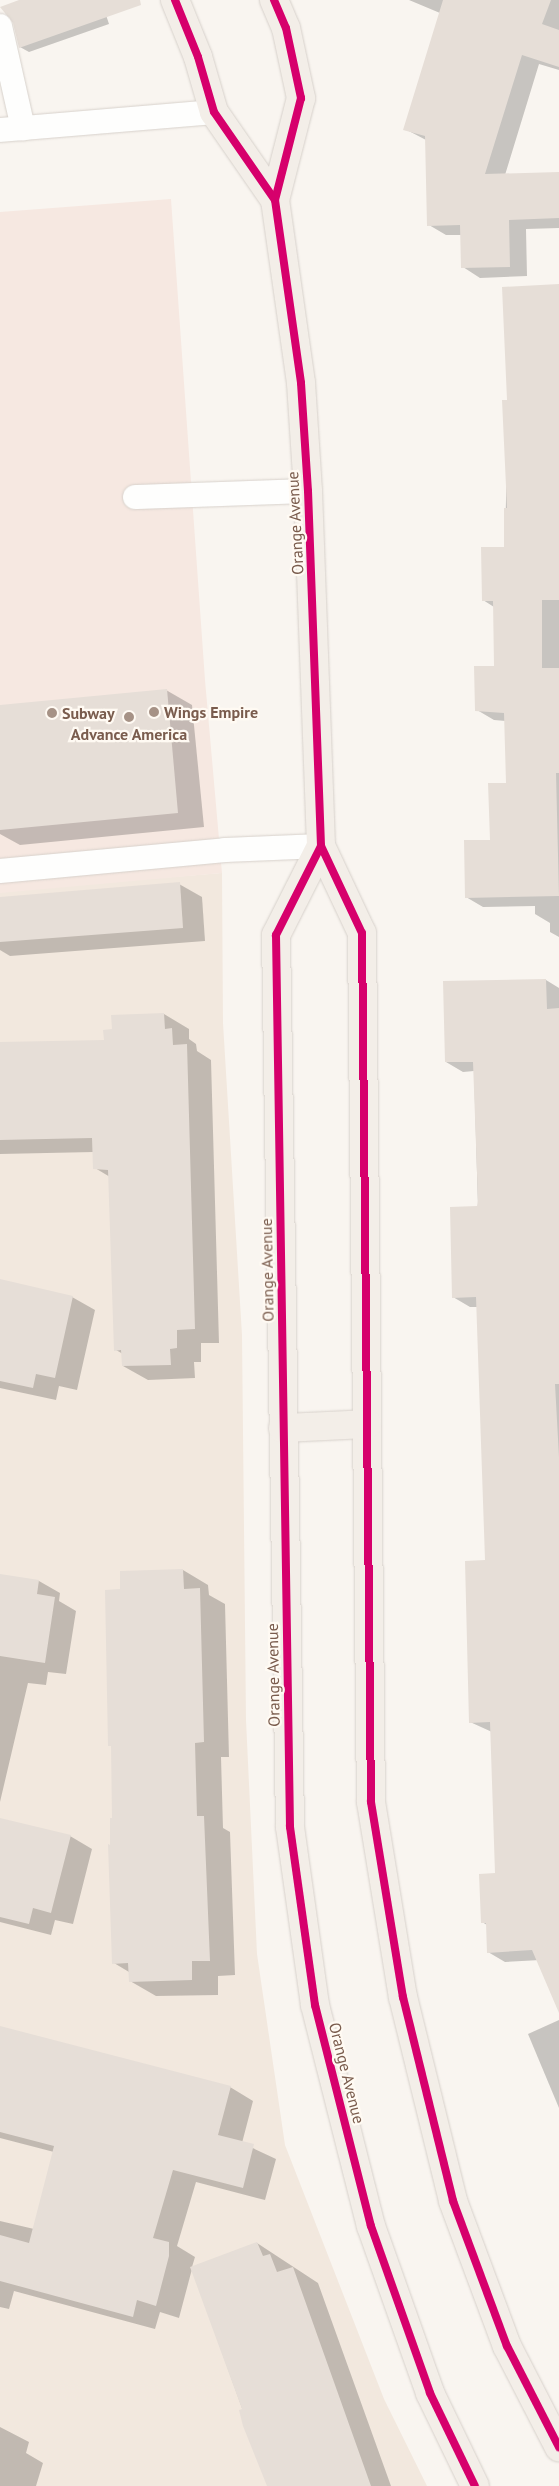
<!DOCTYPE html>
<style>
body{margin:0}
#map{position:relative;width:559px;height:2486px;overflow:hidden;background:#f9f5f0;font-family:"PT Sans",sans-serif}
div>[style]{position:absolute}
.residential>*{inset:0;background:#f2e8de}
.commercial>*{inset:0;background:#f6e8e1}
.shadow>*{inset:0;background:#0003}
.building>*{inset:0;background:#e6ded7}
.roads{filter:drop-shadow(0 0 1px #d7d1cb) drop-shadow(0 0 1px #d7d1cb)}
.service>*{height:24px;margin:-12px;padding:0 12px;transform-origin:12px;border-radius:12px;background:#fefefd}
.primary>*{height:28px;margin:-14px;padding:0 14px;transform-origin:14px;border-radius:14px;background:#f3eee8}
.cycleway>*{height:8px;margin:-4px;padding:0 4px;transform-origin:4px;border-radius:4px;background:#d6006c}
.dots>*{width:14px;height:14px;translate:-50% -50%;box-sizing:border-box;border:2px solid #fffaf3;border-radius:50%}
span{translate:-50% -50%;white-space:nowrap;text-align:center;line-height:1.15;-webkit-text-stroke:4.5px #fffaf3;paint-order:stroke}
.street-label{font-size:16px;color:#7a5c4d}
.poi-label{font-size:16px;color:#7a5c4d;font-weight:700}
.left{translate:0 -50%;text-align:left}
</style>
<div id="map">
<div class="residential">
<div style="clip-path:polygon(222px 873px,223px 1023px,242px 1335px,246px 1720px,257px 1954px,285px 2145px,384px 2399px,427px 2486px,0 2486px,0 891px)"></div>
</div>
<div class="commercial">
<div style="clip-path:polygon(171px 199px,205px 680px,222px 873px,0 893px,0 212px)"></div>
</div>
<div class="shadow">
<div style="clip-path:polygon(22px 0,101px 0,109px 24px,29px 52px,20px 47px)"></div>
<div style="clip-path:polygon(409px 0,559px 0,559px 70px,539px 64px,505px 175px,559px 173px,559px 228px,526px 229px,527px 276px,480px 278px,463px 267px,462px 235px,446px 235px,429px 225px,426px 140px,405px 129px,440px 13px)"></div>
<div style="clip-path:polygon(559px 285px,559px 937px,550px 932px,550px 923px,535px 914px,535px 906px,483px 907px,466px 897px,491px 841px,507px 784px,506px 721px,494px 720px,477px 710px,495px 667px,494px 607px,483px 600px,505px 548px,508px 401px)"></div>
<div style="clip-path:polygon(166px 690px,192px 705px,204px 827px,20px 845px,0 834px,0 706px)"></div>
<div style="clip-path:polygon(179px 884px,202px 897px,205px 941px,10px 956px,0 950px,0 898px)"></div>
<div style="clip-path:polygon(546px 980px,559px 988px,559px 1959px,505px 1962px,488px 1952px,487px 1925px,482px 1922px,497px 1874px,492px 1732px,470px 1722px,487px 1561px,478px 1307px,470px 1307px,453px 1297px,478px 1207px,474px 1071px,463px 1072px,446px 1062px)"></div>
<div style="clip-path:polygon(164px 1014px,189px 1029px,189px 1039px,196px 1044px,197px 1051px,211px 1060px,219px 1343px,201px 1343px,201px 1362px,194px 1362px,195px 1378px,148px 1380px,123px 1366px,123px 1354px,116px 1350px,110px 1177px,95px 1168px,94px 1152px,0 1154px,0 1044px,105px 1041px,113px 1031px,113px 1016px)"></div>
<div style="clip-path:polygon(0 1281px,72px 1297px,95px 1310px,77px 1390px,59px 1386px,56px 1400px,0 1388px)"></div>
<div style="clip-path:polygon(183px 1570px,208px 1585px,209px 1595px,225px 1604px,229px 1757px,221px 1757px,223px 1828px,230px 1832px,235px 1975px,218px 1976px,218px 1995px,156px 1996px,130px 1981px,129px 1972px,114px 1963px,112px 1747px,121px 1590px)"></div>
<div style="clip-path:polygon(0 1575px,39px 1581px,60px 1593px,59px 1601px,76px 1611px,66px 1674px,48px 1672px,46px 1685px,28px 1683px,0 1802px)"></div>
<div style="clip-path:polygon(0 1819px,70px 1836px,92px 1849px,73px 1924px,55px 1920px,51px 1935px,0 1922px)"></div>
<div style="clip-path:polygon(559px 2020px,559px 2108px,528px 2034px)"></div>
<div style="clip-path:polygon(0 2027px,230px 2087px,253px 2101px,242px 2143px,276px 2159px,265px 2200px,196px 2182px,177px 2246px,195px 2257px,192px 2267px,257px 2243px,318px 2283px,391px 2486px,270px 2486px,192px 2269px,179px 2318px,160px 2312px,155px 2329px,14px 2291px,9px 2309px,0 2307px,0 2221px,34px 2229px,54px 2152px,0 2138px)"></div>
<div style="clip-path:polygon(0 2427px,29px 2442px,26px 2453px,43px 2463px,36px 2486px,0 2486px)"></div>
</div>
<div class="building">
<div style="clip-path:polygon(19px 0,140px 0,141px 5px,19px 48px,13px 23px,0 7px)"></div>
<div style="clip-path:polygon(443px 0,551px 0,542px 24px,559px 30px,559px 67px,522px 55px,485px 174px,559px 172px,559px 218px,509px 220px,510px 267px,461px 268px,460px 225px,427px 226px,425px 136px,403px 130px)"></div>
<div style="clip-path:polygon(559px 284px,559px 600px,542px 600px,542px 668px,559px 668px,559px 773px,556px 773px,559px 896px,465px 898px,464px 840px,490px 840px,488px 783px,506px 783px,504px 713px,475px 711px,474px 666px,494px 666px,493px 601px,482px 601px,481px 547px,504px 547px,504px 508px,507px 508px,502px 400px,507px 400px,502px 287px)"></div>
<div style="clip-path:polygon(167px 689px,178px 813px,0 830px,0 705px)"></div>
<div style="clip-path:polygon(180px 882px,183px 928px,0 942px,0 897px)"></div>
<div style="clip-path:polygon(546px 979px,547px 1009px,559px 1008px,559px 1384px,555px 1384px,559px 1457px,559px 2013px,532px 1950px,487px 1953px,486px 1923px,481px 1923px,479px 1874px,495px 1873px,490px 1722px,469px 1723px,465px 1561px,485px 1560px,476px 1297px,452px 1298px,450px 1207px,477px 1206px,478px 1201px,473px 1062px,445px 1062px,443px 981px)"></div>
<div style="clip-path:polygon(164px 1013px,165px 1029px,172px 1028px,173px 1045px,187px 1044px,195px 1329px,177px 1330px,177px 1348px,170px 1349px,171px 1365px,122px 1366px,121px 1350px,114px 1351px,108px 1170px,93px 1169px,92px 1138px,0 1140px,0 1042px,104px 1040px,103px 1030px,112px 1029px,111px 1015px)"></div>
<div style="clip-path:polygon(0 1279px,73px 1296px,55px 1378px,36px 1374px,33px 1388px,0 1381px)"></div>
<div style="clip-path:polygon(183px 1569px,184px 1589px,200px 1588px,204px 1742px,195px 1743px,197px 1816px,204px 1816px,210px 1961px,192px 1961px,192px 1980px,129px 1982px,128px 1963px,112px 1964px,108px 1844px,110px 1845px,110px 1818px,112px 1818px,111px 1746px,108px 1746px,105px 1590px,120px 1589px,120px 1571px)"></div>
<div style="clip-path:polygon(0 1574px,39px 1580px,37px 1594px,55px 1597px,45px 1663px,0 1656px)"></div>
<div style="clip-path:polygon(0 1818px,71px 1835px,51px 1913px,33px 1908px,29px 1924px,0 1917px)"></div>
<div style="clip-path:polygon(0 2026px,231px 2086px,218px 2135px,254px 2144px,243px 2188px,173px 2170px,153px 2238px,169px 2242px,169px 2256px,156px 2306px,137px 2300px,133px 2317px,0 2281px,0 2235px,29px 2243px,54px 2146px,0 2132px)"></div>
<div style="clip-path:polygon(257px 2242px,263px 2256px,270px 2254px,277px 2272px,293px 2267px,371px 2486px,267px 2486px,243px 2426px,239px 2410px,242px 2409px,190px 2267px)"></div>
</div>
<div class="roads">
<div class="service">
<div style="left:0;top:26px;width:105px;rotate:77.3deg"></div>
<div style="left:0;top:130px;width:215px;rotate:-4.8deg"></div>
<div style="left:135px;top:497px;width:173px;rotate:-2deg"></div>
<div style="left:0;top:871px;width:226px;rotate:-5.3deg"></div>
<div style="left:225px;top:850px;width:96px;rotate:-2.4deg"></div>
</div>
<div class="primary">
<div style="left:175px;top:0;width:61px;rotate:68deg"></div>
<div style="left:198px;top:57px;width:57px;rotate:73.8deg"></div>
<div style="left:214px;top:112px;width:107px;rotate:55.3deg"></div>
<div style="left:274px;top:0;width:30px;rotate:67deg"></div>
<div style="left:286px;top:28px;width:72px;rotate:77.9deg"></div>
<div style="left:301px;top:98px;width:105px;rotate:104.3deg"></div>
<div style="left:275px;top:200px;width:185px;rotate:81.9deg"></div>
<div style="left:301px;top:383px;width:108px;rotate:86.3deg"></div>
<div style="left:308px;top:491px;width:355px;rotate:87.9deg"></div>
<div style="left:321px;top:846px;width:96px;rotate:64.8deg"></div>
<div style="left:362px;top:933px;width:869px;rotate:89.41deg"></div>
<div style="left:371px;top:1802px;width:198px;rotate:80.7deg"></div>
<div style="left:403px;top:1997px;width:210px;rotate:76.2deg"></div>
<div style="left:453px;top:2201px;width:155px;rotate:69.6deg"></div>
<div style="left:507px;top:2346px;width:114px;rotate:62.8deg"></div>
<div style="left:321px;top:846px;width:100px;rotate:116.8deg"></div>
<div style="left:276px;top:935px;width:892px;rotate:89.1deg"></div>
<div style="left:290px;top:1827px;width:180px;rotate:82deg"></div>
<div style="left:315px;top:2005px;width:228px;rotate:75.8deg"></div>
<div style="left:371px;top:2226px;width:177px;rotate:70.5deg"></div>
<div style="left:430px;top:2393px;width:103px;rotate:64.2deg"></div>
<div style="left:283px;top:1428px;width:84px;rotate:-2.7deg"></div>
</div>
</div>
<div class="cycleway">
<div style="left:175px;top:0;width:61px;rotate:68deg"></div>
<div style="left:198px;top:57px;width:57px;rotate:73.8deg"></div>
<div style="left:214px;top:112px;width:107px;rotate:55.3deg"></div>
<div style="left:274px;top:0;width:30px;rotate:67deg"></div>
<div style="left:286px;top:28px;width:72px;rotate:77.9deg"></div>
<div style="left:301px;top:98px;width:105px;rotate:104.3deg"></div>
<div style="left:275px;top:200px;width:185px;rotate:81.9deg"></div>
<div style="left:301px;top:383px;width:108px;rotate:86.3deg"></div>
<div style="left:308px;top:491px;width:355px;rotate:87.9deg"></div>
<div style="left:321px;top:846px;width:96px;rotate:64.8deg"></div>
<div style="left:362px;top:933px;width:869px;rotate:89.41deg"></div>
<div style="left:371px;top:1802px;width:198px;rotate:80.7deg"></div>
<div style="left:403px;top:1997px;width:210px;rotate:76.2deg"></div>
<div style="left:453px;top:2201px;width:155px;rotate:69.6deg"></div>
<div style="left:507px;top:2346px;width:114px;rotate:62.8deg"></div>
<div style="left:321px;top:846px;width:100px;rotate:116.8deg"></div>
<div style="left:276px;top:935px;width:892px;rotate:89.1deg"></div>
<div style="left:290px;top:1827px;width:180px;rotate:82deg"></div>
<div style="left:315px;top:2005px;width:228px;rotate:75.8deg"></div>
<div style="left:371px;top:2226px;width:177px;rotate:70.5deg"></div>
<div style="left:430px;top:2393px;width:103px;rotate:64.2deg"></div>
</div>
<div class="dots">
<div style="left:154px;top:712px;background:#a69286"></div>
<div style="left:52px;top:713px;background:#a69286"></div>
<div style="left:129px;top:717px;background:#a69286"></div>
</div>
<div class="street-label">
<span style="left:295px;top:523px;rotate:-93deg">Orange Avenue</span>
<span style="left:267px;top:1270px;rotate:-91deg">Orange Avenue</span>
<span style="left:273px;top:1675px;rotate:-91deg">Orange Avenue</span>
<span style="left:347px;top:2073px;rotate:76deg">Orange Avenue</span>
</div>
<div class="poi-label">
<span class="left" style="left:164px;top:712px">Wings Empire</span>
<span class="left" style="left:62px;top:713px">Subway</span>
<span style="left:129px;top:734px">Advance America</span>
</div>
</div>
